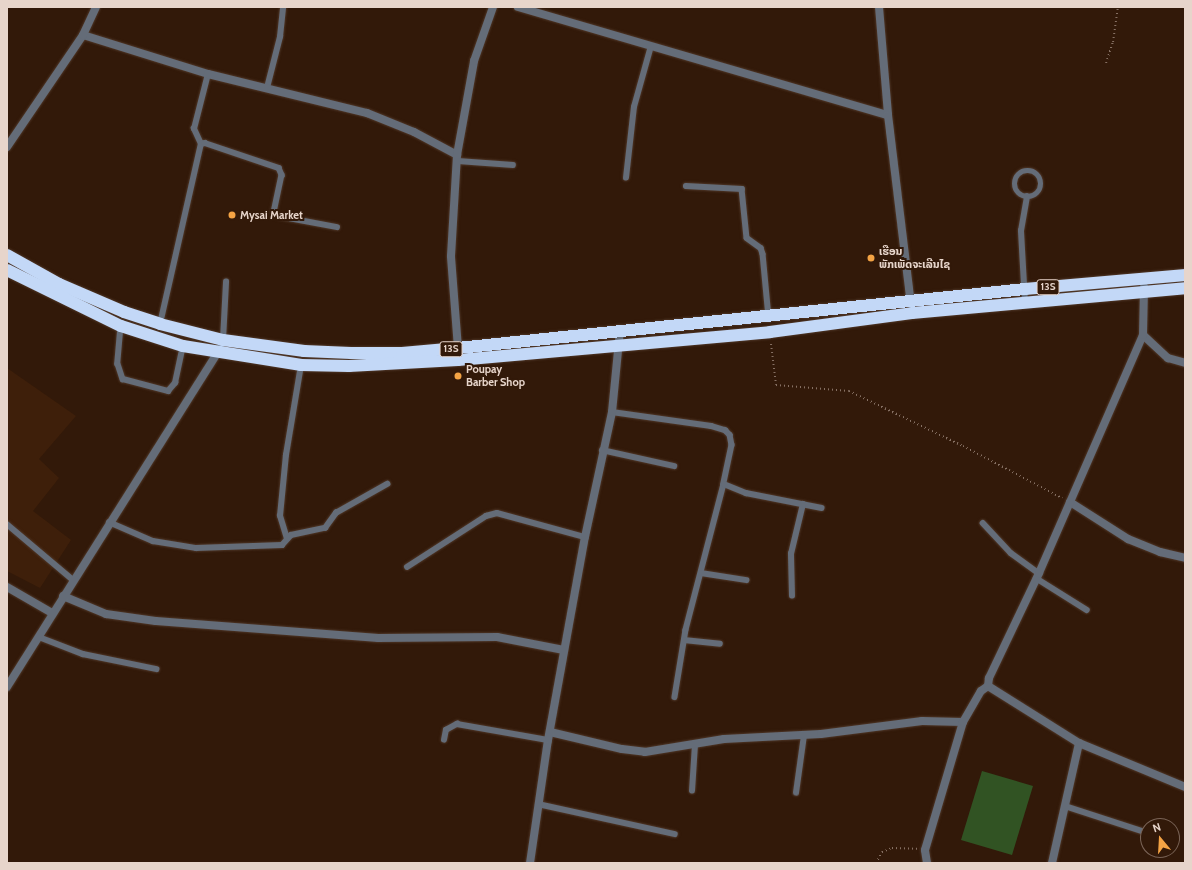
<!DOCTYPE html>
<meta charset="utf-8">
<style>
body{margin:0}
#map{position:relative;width:1192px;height:870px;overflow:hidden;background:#321909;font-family:Cabin,"Noto Sans Lao",sans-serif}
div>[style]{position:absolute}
.built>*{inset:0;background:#3e1f0a}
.green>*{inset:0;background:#315323}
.path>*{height:2px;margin-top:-1px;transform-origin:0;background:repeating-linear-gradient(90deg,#867063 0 1px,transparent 0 4px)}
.roads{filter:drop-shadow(0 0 1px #4f3728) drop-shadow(0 0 1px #4f3728)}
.lane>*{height:5.5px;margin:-2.75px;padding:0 2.75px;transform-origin:2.75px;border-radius:2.75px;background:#646c78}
.lane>.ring{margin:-2.75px;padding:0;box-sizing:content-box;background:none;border:5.5px solid #646c78;border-radius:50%}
.street>*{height:8px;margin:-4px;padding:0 4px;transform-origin:4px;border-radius:4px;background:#646c78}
.highway>*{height:12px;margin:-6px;padding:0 6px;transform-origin:6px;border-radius:6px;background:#c3d8f7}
.dots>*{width:11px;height:11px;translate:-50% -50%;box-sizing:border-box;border:2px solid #321909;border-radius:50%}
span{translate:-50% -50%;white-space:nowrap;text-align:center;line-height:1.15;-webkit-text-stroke:4px #321909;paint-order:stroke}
.shield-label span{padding:1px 3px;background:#321909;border:1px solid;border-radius:3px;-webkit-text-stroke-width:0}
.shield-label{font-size:10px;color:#e7d5cb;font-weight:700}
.poi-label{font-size:11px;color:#e7d5cb;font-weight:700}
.left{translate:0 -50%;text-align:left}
.frame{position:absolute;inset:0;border:8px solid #e7d5cb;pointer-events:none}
.north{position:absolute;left:1140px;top:818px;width:40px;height:40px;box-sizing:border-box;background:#321909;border:1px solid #7a6457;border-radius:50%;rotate:342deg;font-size:11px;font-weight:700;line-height:16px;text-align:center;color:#e7d5cb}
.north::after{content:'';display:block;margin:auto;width:14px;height:18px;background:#f4a344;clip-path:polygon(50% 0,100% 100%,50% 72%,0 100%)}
</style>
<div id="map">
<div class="built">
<div style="clip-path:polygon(7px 368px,76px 416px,39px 459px,59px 478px,33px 511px,71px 540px,40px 588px,7px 571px)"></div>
</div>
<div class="green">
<div style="clip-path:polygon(982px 771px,1033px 786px,1012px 855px,961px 840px)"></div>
</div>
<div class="path">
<div style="left:1106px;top:63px;width:22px;rotate:-72deg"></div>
<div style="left:1113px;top:42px;width:35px;rotate:-82deg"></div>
<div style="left:771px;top:344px;width:41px;rotate:83deg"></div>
<div style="left:776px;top:385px;width:73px;rotate:4.7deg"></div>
<div style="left:849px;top:391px;width:127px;rotate:25.8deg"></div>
<div style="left:963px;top:446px;width:112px;rotate:27.7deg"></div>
<div style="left:876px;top:863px;width:13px;rotate:-61deg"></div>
<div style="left:882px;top:852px;width:11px;rotate:-22deg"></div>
<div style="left:892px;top:848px;width:25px;rotate:2deg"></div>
</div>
<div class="roads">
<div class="lane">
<div style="left:267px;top:88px;width:53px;rotate:-75.7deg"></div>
<div style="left:280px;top:37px;width:30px;rotate:-84deg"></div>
<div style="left:201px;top:144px;width:17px;rotate:-115deg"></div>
<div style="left:194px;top:129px;width:57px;rotate:-75.7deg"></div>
<div style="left:458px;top:161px;width:55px;rotate:4.2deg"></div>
<div class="ring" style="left:1015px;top:171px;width:20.5px;height:20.5px"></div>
<div style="left:626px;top:178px;width:71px;rotate:-83.6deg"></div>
<div style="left:634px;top:107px;width:63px;rotate:-74.4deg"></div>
<div style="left:686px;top:186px;width:56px;rotate:3.1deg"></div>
<div style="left:742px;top:189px;width:49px;rotate:84.2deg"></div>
<div style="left:747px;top:238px;width:17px;rotate:36deg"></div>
<div style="left:761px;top:248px;width:6px;rotate:72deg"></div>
<div style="left:763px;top:254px;width:63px;rotate:84.6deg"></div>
<div style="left:1025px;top:303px;width:72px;rotate:-93.2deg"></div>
<div style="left:1021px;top:231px;width:35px;rotate:-80deg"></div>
<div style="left:160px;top:324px;width:185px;rotate:-77.2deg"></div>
<div style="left:201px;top:144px;width:4px;rotate:-14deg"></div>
<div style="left:205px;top:143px;width:78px;rotate:18.7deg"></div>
<div style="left:279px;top:168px;width:8px;rotate:67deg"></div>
<div style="left:282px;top:175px;width:40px;rotate:102deg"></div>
<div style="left:274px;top:214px;width:4px;rotate:27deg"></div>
<div style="left:278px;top:216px;width:60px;rotate:10.6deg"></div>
<div style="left:121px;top:326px;width:38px;rotate:95deg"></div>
<div style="left:118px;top:364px;width:16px;rotate:72deg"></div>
<div style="left:123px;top:379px;width:47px;rotate:14.9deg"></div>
<div style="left:168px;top:391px;width:11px;rotate:-49deg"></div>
<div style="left:175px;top:383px;width:38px;rotate:-78deg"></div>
<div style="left:223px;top:340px;width:58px;rotate:-87deg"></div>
<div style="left:612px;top:412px;width:100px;rotate:8deg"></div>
<div style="left:711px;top:426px;width:15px;rotate:16deg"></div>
<div style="left:725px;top:430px;width:7px;rotate:45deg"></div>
<div style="left:730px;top:435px;width:10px;rotate:79deg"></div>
<div style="left:732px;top:445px;width:40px;rotate:102deg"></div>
<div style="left:724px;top:484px;width:151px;rotate:104.6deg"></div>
<div style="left:686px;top:630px;width:68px;rotate:99.3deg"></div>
<div style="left:602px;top:450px;width:74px;rotate:12.5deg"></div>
<div style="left:724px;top:484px;width:24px;rotate:22deg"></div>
<div style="left:746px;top:493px;width:77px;rotate:11.2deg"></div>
<div style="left:109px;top:522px;width:48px;rotate:23.4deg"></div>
<div style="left:153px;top:541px;width:44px;rotate:9.2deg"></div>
<div style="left:196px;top:548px;width:86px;rotate:-2deg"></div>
<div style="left:282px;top:545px;width:13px;rotate:-48deg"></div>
<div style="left:291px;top:535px;width:35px;rotate:-12deg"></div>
<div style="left:325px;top:528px;width:19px;rotate:-54deg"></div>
<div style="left:336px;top:513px;width:59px;rotate:-29.6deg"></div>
<div style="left:983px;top:523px;width:41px;rotate:47deg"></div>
<div style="left:1011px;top:553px;width:34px;rotate:36deg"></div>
<div style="left:7px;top:524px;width:85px;rotate:40.2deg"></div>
<div style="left:287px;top:539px;width:24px;rotate:-107deg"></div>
<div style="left:280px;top:516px;width:61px;rotate:-84.4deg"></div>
<div style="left:286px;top:455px;width:91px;rotate:-80.5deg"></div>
<div style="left:407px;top:567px;width:94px;rotate:-32.8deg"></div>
<div style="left:486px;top:516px;width:11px;rotate:-15deg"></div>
<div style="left:497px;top:513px;width:91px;rotate:15.3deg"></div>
<div style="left:701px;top:573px;width:46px;rotate:8.8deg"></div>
<div style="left:1036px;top:578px;width:60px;rotate:32.1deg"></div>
<div style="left:792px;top:596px;width:42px;rotate:-91.4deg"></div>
<div style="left:791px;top:554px;width:51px;rotate:-76.5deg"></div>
<div style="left:39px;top:637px;width:47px;rotate:21.1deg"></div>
<div style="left:83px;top:654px;width:75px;rotate:11.6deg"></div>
<div style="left:684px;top:640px;width:36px;rotate:6deg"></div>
<div style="left:444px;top:740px;width:10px;rotate:-79deg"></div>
<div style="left:446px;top:730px;width:13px;rotate:-29deg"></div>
<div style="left:457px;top:724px;width:92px;rotate:10deg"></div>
<div style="left:692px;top:791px;width:47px;rotate:-86.3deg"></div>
<div style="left:796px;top:793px;width:59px;rotate:-82.1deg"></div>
<div style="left:538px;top:804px;width:140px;rotate:12.4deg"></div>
<div style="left:1065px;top:806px;width:87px;rotate:18deg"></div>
</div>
<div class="street">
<div style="left:518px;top:7px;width:385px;rotate:16.3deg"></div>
<div style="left:879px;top:7px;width:108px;rotate:85.2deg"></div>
<div style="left:888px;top:115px;width:190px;rotate:83.1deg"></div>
<div style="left:83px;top:35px;width:131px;rotate:17.3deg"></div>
<div style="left:208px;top:74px;width:164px;rotate:13.8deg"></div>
<div style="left:367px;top:113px;width:51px;rotate:22deg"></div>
<div style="left:414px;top:132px;width:49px;rotate:28.1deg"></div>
<div style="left:7px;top:147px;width:135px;rotate:-55.8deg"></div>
<div style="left:83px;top:35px;width:31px;rotate:-65deg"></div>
<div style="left:1143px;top:335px;width:34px;rotate:43deg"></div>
<div style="left:1168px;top:358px;width:18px;rotate:16deg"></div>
<div style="left:458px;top:348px;width:92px;rotate:-94.4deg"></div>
<div style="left:451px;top:256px;width:101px;rotate:-86.6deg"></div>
<div style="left:457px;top:155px;width:96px;rotate:-79.7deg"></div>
<div style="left:474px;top:61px;width:57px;rotate:-70.6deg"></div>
<div style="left:1070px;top:502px;width:69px;rotate:32.5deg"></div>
<div style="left:1128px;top:539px;width:35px;rotate:22deg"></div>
<div style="left:1160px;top:552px;width:26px;rotate:13deg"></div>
<div style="left:7px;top:587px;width:52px;rotate:30deg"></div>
<div style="left:63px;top:596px;width:47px;rotate:22.7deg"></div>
<div style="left:106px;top:614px;width:50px;rotate:8deg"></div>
<div style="left:156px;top:621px;width:223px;rotate:4.4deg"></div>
<div style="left:378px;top:638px;width:119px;rotate:-0.5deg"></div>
<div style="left:497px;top:637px;width:68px;rotate:11deg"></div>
<div style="left:988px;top:686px;width:107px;rotate:32.1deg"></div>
<div style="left:1079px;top:743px;width:115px;rotate:22.5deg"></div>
<div style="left:7px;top:687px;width:400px;rotate:-57.8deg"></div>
<div style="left:550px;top:732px;width:74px;rotate:13.3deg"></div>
<div style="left:622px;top:749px;width:23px;rotate:7deg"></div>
<div style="left:645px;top:752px;width:80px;rotate:-9.3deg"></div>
<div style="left:724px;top:739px;width:97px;rotate:-3deg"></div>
<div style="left:821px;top:734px;width:102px;rotate:-7.3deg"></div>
<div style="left:922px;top:721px;width:41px;rotate:1.4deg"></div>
<div style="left:530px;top:863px;width:124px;rotate:-81.7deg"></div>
<div style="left:548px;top:740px;width:206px;rotate:-79.7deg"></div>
<div style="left:585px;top:537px;width:128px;rotate:-77.8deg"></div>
<div style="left:612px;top:412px;width:81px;rotate:-84.4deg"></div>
<div style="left:927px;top:863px;width:13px;rotate:-99deg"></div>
<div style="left:925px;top:850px;width:134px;rotate:-73.5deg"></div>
<div style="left:963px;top:722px;width:36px;rotate:-60deg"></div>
<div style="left:981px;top:691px;width:9px;rotate:-36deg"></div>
<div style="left:988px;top:686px;width:8px;rotate:-83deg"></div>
<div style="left:989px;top:678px;width:116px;rotate:-64.5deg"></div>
<div style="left:1039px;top:573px;width:260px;rotate:-66.4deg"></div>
<div style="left:1143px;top:335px;width:48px;rotate:-88.8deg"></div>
<div style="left:1052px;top:863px;width:123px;rotate:-77.3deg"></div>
</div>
<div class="highway">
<div style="left:7px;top:255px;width:60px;rotate:29.1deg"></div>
<div style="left:59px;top:284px;width:71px;rotate:23.3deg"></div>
<div style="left:124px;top:312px;width:38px;rotate:18deg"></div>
<div style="left:160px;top:324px;width:65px;rotate:14.3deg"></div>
<div style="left:223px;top:340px;width:82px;rotate:7.7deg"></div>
<div style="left:304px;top:351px;width:47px;rotate:2.4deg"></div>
<div style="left:351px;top:353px;width:51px"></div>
<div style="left:402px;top:353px;width:56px;rotate:-5.1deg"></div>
<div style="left:458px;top:348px;width:570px;rotate:-5.94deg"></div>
<div style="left:1025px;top:289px;width:161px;rotate:-5deg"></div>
<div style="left:7px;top:270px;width:127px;rotate:26.2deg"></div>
<div style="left:121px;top:326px;width:65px;rotate:17.9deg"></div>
<div style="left:183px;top:346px;width:120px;rotate:9.1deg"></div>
<div style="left:301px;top:365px;width:48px;rotate:1.2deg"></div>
<div style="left:349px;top:366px;width:109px;rotate:-3.2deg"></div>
<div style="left:458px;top:360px;width:313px;rotate:-5.1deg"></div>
<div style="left:770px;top:332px;width:143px;rotate:-7.6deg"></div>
<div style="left:912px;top:313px;width:274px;rotate:-5.2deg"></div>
</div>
</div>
<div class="dots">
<div style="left:232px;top:215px;background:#f4a344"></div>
<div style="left:871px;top:258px;background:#f4a344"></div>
<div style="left:458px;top:376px;background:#f4a344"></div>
</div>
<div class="shield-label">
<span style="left:1048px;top:287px">13S</span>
<span style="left:451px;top:349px">13S</span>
</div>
<div class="poi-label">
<span class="left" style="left:240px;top:215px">Mysai Market</span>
<span class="left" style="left:879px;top:258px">ເຮືອນ<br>ພັກເພັດຈະເລີນໄຊ</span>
<span class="left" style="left:466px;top:376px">Poupay<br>Barber Shop</span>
</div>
<div class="frame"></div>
<div class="north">N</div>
</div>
